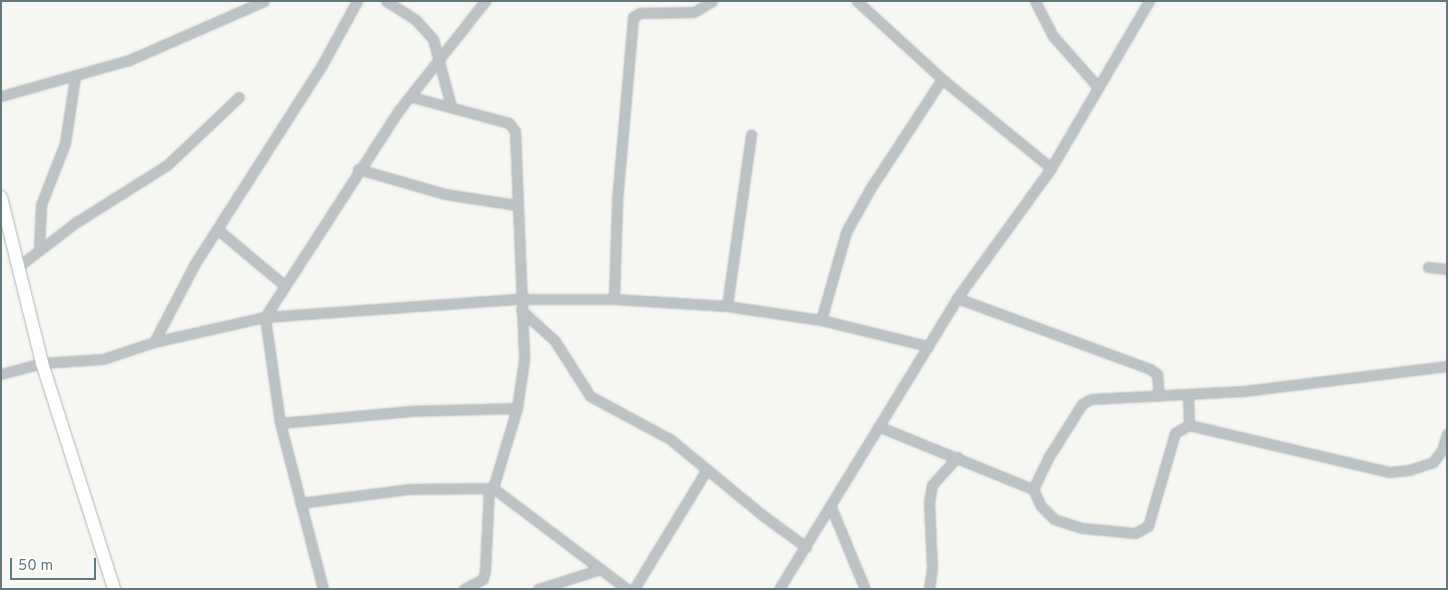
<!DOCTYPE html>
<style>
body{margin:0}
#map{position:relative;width:1448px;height:590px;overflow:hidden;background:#f6f6f3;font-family:Overpass,sans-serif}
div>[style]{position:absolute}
.roads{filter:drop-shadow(0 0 1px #aeb6b8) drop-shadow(0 0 1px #aeb6b8)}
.street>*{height:9px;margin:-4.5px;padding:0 4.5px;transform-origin:4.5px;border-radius:4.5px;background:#bdc3c5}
.secondary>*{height:12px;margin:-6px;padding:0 6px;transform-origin:6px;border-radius:6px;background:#fff}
span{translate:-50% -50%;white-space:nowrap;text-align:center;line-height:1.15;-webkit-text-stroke:5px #fff;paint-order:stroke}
.frame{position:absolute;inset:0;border:2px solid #63777d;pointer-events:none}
.scale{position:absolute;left:10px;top:558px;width:86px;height:22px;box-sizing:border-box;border:2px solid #63777d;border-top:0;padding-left:6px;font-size:15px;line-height:18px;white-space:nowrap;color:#63777d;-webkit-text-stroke:4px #fff;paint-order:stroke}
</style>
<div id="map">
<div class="roads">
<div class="street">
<div style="left:386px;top:1px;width:34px;rotate:32deg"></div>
<div style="left:415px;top:19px;width:27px;rotate:48deg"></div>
<div style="left:433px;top:39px;width:69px;rotate:75deg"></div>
<div style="left:857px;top:1px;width:115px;rotate:42.5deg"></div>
<div style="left:942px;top:79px;width:141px;rotate:39.2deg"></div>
<div style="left:1035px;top:1px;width:39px;rotate:63deg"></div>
<div style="left:1053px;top:36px;width:67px;rotate:48.7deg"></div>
<div style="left:1px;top:96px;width:133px;rotate:-15.7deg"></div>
<div style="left:129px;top:60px;width:147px;rotate:-23.6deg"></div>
<div style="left:412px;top:97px;width:100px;rotate:15deg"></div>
<div style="left:509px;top:123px;width:10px;rotate:53deg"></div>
<div style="left:515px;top:131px;width:229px;rotate:87.7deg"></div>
<div style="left:524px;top:360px;width:49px;rotate:98.3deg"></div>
<div style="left:517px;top:408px;width:84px;rotate:106.7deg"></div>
<div style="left:493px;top:488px;width:168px;rotate:37deg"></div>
<div style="left:358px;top:169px;width:91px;rotate:16deg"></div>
<div style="left:445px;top:194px;width:72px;rotate:8.8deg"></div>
<div style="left:217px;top:229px;width:87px;rotate:39.9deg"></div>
<div style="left:39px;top:249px;width:44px;rotate:-87.4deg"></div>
<div style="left:41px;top:205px;width:66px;rotate:-68.8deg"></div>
<div style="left:65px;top:143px;width:67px;rotate:-81.4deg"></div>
<div style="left:19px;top:266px;width:71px;rotate:-37.5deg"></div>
<div style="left:75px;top:223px;width:109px;rotate:-32.2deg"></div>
<div style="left:167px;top:165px;width:99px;rotate:-43.4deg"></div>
<div style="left:1428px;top:267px;width:19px;rotate:6deg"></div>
<div style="left:957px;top:298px;width:206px;rotate:20.2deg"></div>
<div style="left:1150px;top:369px;width:9px;rotate:36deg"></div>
<div style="left:1157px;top:374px;width:22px;rotate:85deg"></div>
<div style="left:614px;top:299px;width:98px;rotate:-88.2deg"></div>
<div style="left:617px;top:201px;width:185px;rotate:-85deg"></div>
<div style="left:633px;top:17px;width:8px;rotate:-30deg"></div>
<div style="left:640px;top:13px;width:54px;rotate:-1.1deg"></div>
<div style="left:694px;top:12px;width:21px;rotate:-31deg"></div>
<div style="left:727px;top:306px;width:173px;rotate:-82deg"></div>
<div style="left:521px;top:310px;width:46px;rotate:42.4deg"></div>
<div style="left:555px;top:341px;width:65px;rotate:57.5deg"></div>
<div style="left:590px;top:396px;width:91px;rotate:28.3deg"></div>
<div style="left:670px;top:439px;width:118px;rotate:39.5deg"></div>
<div style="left:761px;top:514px;width:56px;rotate:36.3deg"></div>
<div style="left:821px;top:320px;width:91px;rotate:-74.1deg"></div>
<div style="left:846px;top:232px;width:49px;rotate:-60.8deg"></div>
<div style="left:870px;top:189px;width:131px;rotate:-56.8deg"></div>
<div style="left:154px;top:342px;width:87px;rotate:-62.5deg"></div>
<div style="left:194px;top:265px;width:237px;rotate:-57.4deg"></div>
<div style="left:322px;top:65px;width:73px;rotate:-61.3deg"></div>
<div style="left:1px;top:374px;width:42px;rotate:-15deg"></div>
<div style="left:42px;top:363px;width:61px;rotate:-3.8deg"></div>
<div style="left:103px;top:359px;width:54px;rotate:-18.4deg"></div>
<div style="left:154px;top:342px;width:114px;rotate:-12.7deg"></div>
<div style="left:265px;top:317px;width:255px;rotate:-4.1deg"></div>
<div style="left:519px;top:299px;width:95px"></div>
<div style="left:614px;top:299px;width:113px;rotate:3.5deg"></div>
<div style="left:727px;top:306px;width:95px;rotate:8.5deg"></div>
<div style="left:821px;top:320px;width:110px;rotate:13.7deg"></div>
<div style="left:1188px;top:396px;width:29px;rotate:88deg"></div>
<div style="left:280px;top:423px;width:131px;rotate:-5.3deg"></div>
<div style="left:410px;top:411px;width:107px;rotate:-1.6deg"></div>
<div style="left:880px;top:427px;width:165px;rotate:22.1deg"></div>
<div style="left:1033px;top:489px;width:34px;rotate:-64deg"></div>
<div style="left:1048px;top:458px;width:64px;rotate:-57.8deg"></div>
<div style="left:1082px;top:404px;width:10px;rotate:-29deg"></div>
<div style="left:1091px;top:399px;width:153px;rotate:-3deg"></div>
<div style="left:1244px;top:391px;width:205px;rotate:-7deg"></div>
<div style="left:1033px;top:489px;width:19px;rotate:65deg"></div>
<div style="left:1041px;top:506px;width:18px;rotate:45deg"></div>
<div style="left:1054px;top:519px;width:29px;rotate:18deg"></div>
<div style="left:1082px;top:528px;width:53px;rotate:5.4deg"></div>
<div style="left:1135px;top:533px;width:15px;rotate:-28deg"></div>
<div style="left:1148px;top:526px;width:97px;rotate:-73.8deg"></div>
<div style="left:1175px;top:433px;width:16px;rotate:-30deg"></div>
<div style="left:1189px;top:425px;width:206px;rotate:13.2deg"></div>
<div style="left:1390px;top:472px;width:19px;rotate:-6deg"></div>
<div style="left:1409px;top:470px;width:25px;rotate:-18deg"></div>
<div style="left:1433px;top:462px;width:15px;rotate:-53deg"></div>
<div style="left:1442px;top:450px;width:17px;rotate:-73deg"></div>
<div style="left:300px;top:503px;width:111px;rotate:-7.3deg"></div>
<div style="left:410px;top:489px;width:83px;rotate:-0.7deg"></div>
<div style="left:831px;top:507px;width:89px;rotate:67.5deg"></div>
<div style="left:323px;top:589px;width:171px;rotate:-104.5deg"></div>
<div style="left:280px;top:423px;width:107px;rotate:-98.1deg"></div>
<div style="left:265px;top:317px;width:247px;rotate:-57.1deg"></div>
<div style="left:399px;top:110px;width:139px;rotate:-51.7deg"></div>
<div style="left:464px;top:589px;width:21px;rotate:-28deg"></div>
<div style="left:483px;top:579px;width:9px;rotate:-77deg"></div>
<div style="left:485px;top:570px;width:82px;rotate:-87.2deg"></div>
<div style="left:538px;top:589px;width:66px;rotate:-17.6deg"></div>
<div style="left:634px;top:589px;width:140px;rotate:-58.7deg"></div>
<div style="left:779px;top:589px;width:341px;rotate:-58.5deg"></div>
<div style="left:957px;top:298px;width:160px;rotate:-54.1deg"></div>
<div style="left:1051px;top:168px;width:194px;rotate:-59.6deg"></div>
<div style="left:929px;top:589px;width:21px;rotate:-82deg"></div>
<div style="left:932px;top:568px;width:65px;rotate:-92.6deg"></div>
<div style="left:929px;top:503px;width:18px;rotate:-81deg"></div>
<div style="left:932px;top:485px;width:38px;rotate:-48deg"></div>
</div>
<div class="secondary">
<div style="left:1px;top:197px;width:171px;rotate:76.1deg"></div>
<div style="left:42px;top:363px;width:237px;rotate:72.3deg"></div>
</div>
</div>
<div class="frame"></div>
<div class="scale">50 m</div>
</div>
